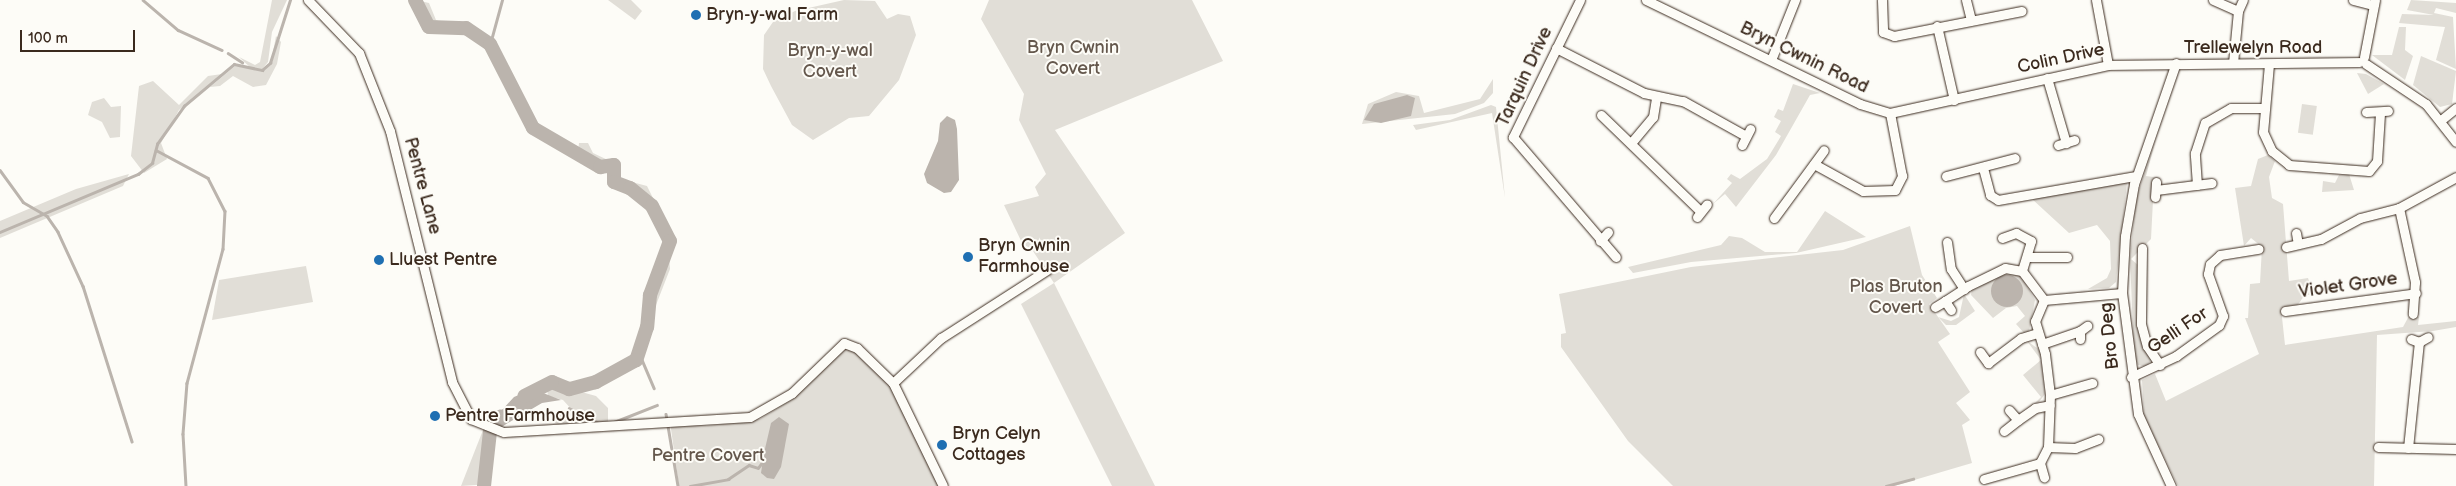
<!DOCTYPE html>
<style>
body{margin:0}
#map{position:relative;width:2456px;height:486px;overflow:hidden;background:#fdfcf7;font-family:"Balsamiq Sans",sans-serif}
div>[style]{position:absolute}
.green>*{inset:0;background:#e1ded7;transform-origin:0 0}
.water>*{inset:0;background:#bbb4ad}
.round{border-radius:50%}
.stream>*{height:2.5px;margin:-1.25px;padding:0 1.25px;transform-origin:1.25px;border-radius:1.25px;background:#bbb4ad}
.river>*{height:14px;margin:-7px;padding:0 7px;transform-origin:7px;border-radius:7px;background:#bbb4ad}
.roads{filter:drop-shadow(0 0 1px #3b2a1e) drop-shadow(0 0 1px #3b2a1e)}
.minor>*{height:9px;margin:-4.5px;padding:0 4.5px;transform-origin:4.5px;border-radius:4.5px;background:#fdfcf7}
.dots>*{width:14px;height:14px;translate:-50% -50%;box-sizing:border-box;border:2px solid #fdfcf7;border-radius:50%}
span{translate:-50% -50%;white-space:nowrap;text-align:center;line-height:1.15;-webkit-text-stroke:4px #fdfcf7;paint-order:stroke}
.poi-label{font-size:18px;color:#3b2a1e}
.left{translate:0 -50%;text-align:left}
.street-label{font-size:18px;color:#3b2a1e}
.park-label{font-size:18px;color:#64574c}
.scale{position:absolute;left:20px;top:30px;width:115px;height:22px;box-sizing:border-box;border:2px solid #3b2a1e;border-top:0;padding-left:6px;font-size:15px;line-height:18px;white-space:nowrap;color:#3b2a1e;-webkit-text-stroke:4px #fdfcf7;paint-order:stroke}
</style>
<div id="map">
<div class="green">
<div style="clip-path:polygon(272px 0,287px 0,272px 32px,268px 62px,262px 69px,252px 69px,239px 57px,255px 65px,260px 62px)"></div>
<div style="clip-path:polygon(416px 0,429px 3px,436px 20px,447px 24px,448px 29px,423px 19px)"></div>
<div style="clip-path:polygon(608px 0,631px 0,642px 11px,635px 20px)"></div>
<div style="clip-path:polygon(844px 0,875px 1px,887px 19px,898px 14px,910px 16px,916px 35px,899px 80px,869px 116px,849px 118px,813px 140px,792px 125px,771px 86px,763px 69px,764px 35px,773px 22px,795px 11px)"></div>
<div style="clip-path:polygon(989px 0,1192px 0,1223px 61px,1055px 130px,1125px 233px,1054px 283px,1155px 486px,1112px 486px,1021px 304px,1054px 283px,1031px 248px,1023px 245px,1004px 205px,1039px 196px,1035px 187px,1046px 174px,1019px 120px,1024px 94px,981px 19px)"></div>
<div style="clip-path:polygon(2411px 0,2456px 3px,2456px 13px,2436px 8px,2434px 13px,2453px 17px,2456px 69px,2436px 60px,2445px 27px,2399px 23px,2402px 14px,2434px 15px,2407px 10px)"></div>
<div style="clip-path:polygon(2399px 27px,2406px 27px,2405px 50px,2413px 56px,2405px 80px,2372px 55px,2392px 55px)"></div>
<div style="clip-path:polygon(276px 36px,281px 42px,277px 64px,266px 85px,253px 87px,233px 76px,220px 86px,210px 87px,235px 66px,263px 71px,271px 63px)"></div>
<div style="clip-path:polygon(2421px 56px,2456px 71px,2452px 104px,2440px 107px,2413px 85px)"></div>
<div style="clip-path:polygon(2357px 73px,2366px 74px,2384px 84px,2368px 94px)"></div>
<div style="clip-path:polygon(222px 74px,179px 110px,161px 143px,167px 159px,144px 173px,131px 156px,139px 86px,153px 81px,179px 105px,208px 76px)"></div>
<div style="clip-path:polygon(1493px 79px,1493px 93px,1484px 103px,1455px 114px,1362px 124px,1368px 104px,1396px 92px,1419px 96px,1424px 113px,1480px 99px)"></div>
<div style="clip-path:polygon(1793px 84px,1820px 93px,1810px 95px,1776px 155px,1736px 207px,1725px 194px,1713px 204px,1732px 183px,1727px 179px,1731px 174px,1740px 179px,1767px 159px,1781px 136px,1775px 132px,1781px 121px,1774px 117px,1778px 109px,1783px 111px)"></div>
<div style="clip-path:polygon(104px 98px,111px 107px,121px 106px,120px 137px,110px 138px,102px 122px,88px 115px,92px 102px)"></div>
<div style="left:2302px;top:104px;width:15px;height:29px;rotate:8deg"></div>
<div style="clip-path:polygon(1491px 105px,1496px 107px,1505px 198px,1492px 113px,1416px 130px,1413px 125px,1450px 120px)"></div>
<div style="clip-path:polygon(2156px 139px,2146px 176px,2161px 178px,2154px 181px,2151px 239px,2131px 259px,2138px 265px,2138px 320px,2152px 358px,2147px 367px,2138px 365px,2134px 357px,2130px 257px,2136px 198px)"></div>
<div style="clip-path:polygon(579px 143px,588px 143px,593px 153px,610px 161px,599px 164px,578px 151px)"></div>
<div style="clip-path:polygon(2268px 155px,2275px 161px,2269px 177px,2272px 198px,2283px 204px,2289px 281px,2308px 278px,2313px 294px,2304px 296px,2297px 306px,2281px 308px,2285px 345px,2403px 327px,2410px 314px,2419px 317px,2418px 325px,2456px 321px,2456px 327px,2433px 331px,2377px 335px,2374px 486px,2178px 486px,2144px 416px,2142px 380px,2155px 374px,2166px 401px,2259px 354px,2245px 318px,2248px 318px,2250px 284px,2260px 283px,2262px 247px,2251px 238px,2244px 246px,2235px 188px,2251px 186px,2258px 159px)"></div>
<div style="clip-path:polygon(129px 174px,123px 186px,0 238px,0 221px,76px 189px)"></div>
<div style="clip-path:polygon(2349px 174px,2354px 190px,2322px 192px,2323px 181px,2335px 183px,2339px 175px)"></div>
<div style="clip-path:polygon(2122px 181px,2127px 183px,2116px 282px,2109px 288px,2088px 289px,2107px 278px,2111px 269px,2110px 241px,2097px 225px,2069px 233px,2031px 198px)"></div>
<div style="clip-path:polygon(632px 182px,647px 186px,660px 212px,628px 183px)"></div>
<div style="clip-path:polygon(1825px 211px,1866px 237px,1796px 253px,1691px 262px,1633px 273px,1628px 267px,1721px 245px,1729px 236px,1742px 238px,1765px 252px,1797px 252px)"></div>
<div style="clip-path:polygon(1910px 226px,1922px 275px,1937px 298px,1929px 304px,1950px 334px,1938px 342px,1970px 392px,1956px 403px,1970px 420px,1962px 425px,1972px 463px,1894px 486px,1673px 486px,1628px 441px,1561px 347px,1561px 334px,1566px 333px,1559px 294px,1691px 267px,1843px 250px)"></div>
<div style="clip-path:polygon(669px 256px,670px 269px,649px 323px,652px 295px)"></div>
<div style="clip-path:polygon(306px 266px,313px 302px,212px 320px,219px 280px)"></div>
<div style="clip-path:polygon(2010px 271px,2021px 276px,2035px 300px,2029px 332px,2024px 333px,2016px 324px,2025px 316px,2017px 306px,2006px 308px,1993px 318px,1971px 295px,1972px 288px)"></div>
<div style="clip-path:polygon(1964px 294px,1975px 311px,1956px 325px,1946px 325px,1938px 317px,1951px 321px,1959px 317px)"></div>
<div style="clip-path:polygon(2027px 341px,2040px 350px,2045px 394px,2039px 402px,2035px 403px,2041px 397px,2023px 375px,2041px 360px)"></div>
<div style="clip-path:polygon(849px 347px,857px 349px,889px 380px,938px 486px,679px 486px,670px 422px,707px 426px,760px 419px,793px 399px,840px 349px)"></div>
<div style="clip-path:polygon(556px 385px,596px 396px,608px 408px,608px 422px,594px 422px,582px 430px,553px 423px,551px 412px,573px 411px,563px 400px,548px 396px,547px 389px)"></div>
<div style="clip-path:polygon(483px 430px,491px 434px,491px 484px,461px 486px)"></div>
</div>
<div class="water">
<div style="clip-path:polygon(1407px 95px,1415px 98px,1411px 116px,1381px 123px,1364px 120px,1374px 104px)"></div>
<div style="clip-path:polygon(947px 116px,955px 120px,957px 129px,959px 180px,951px 192px,944px 193px,927px 183px,924px 174px,938px 141px,940px 123px)"></div>
<div class="round" style="left:1991px;top:275px;width:32px;height:32px"></div>
<div style="clip-path:polygon(533px 389px,561px 400px,542px 403px,503px 426px,490px 423px,514px 397px)"></div>
<div style="clip-path:polygon(779px 417px,789px 424px,781px 467px,774px 479px,767px 478px,761px 473px,764px 453px,771px 423px)"></div>
</div>
<div class="stream">
<div style="left:143px;top:0;width:46px;rotate:40.6deg"></div>
<div style="left:178px;top:30px;width:48px;rotate:24.4deg"></div>
<div style="left:490px;top:44px;width:46px;rotate:-74.7deg"></div>
<div style="left:228px;top:53px;width:17px;rotate:33deg"></div>
<div style="left:156px;top:150px;width:59px;rotate:28.3deg"></div>
<div style="left:208px;top:178px;width:37px;rotate:63deg"></div>
<div style="left:225px;top:211px;width:38px;rotate:93deg"></div>
<div style="left:223px;top:249px;width:139px;rotate:105deg"></div>
<div style="left:187px;top:383px;width:51px;rotate:94.5deg"></div>
<div style="left:183px;top:434px;width:52px;rotate:86.7deg"></div>
<div style="left:0;top:170px;width:39px;rotate:54deg"></div>
<div style="left:23px;top:202px;width:28px;rotate:30deg"></div>
<div style="left:47px;top:216px;width:19px;rotate:55deg"></div>
<div style="left:58px;top:232px;width:60px;rotate:65.2deg"></div>
<div style="left:83px;top:286px;width:163px;rotate:72.5deg"></div>
<div style="left:0;top:232px;width:150px;rotate:-22.8deg"></div>
<div style="left:138px;top:174px;width:18px;rotate:-38deg"></div>
<div style="left:152px;top:163px;width:20px;rotate:-75deg"></div>
<div style="left:157px;top:144px;width:47px;rotate:-54.6deg"></div>
<div style="left:184px;top:106px;width:65px;rotate:-40deg"></div>
<div style="left:234px;top:64px;width:29px;rotate:12deg"></div>
<div style="left:262px;top:70px;width:11px;rotate:-41deg"></div>
<div style="left:270px;top:63px;width:66px;rotate:-72.4deg"></div>
<div style="left:640px;top:355px;width:36px;rotate:67deg"></div>
<div style="left:569px;top:408px;width:34px;rotate:27deg"></div>
<div style="left:666px;top:414px;width:73px;rotate:80.5deg"></div>
<div style="left:614px;top:422px;width:46px;rotate:-21.6deg"></div>
<div style="left:690px;top:486px;width:39px;rotate:-10deg"></div>
<div style="left:728px;top:479px;width:25px;rotate:-34deg"></div>
<div style="left:749px;top:465px;width:9px;rotate:18deg"></div>
<div style="left:758px;top:468px;width:9px;rotate:-54deg"></div>
<div style="left:1886px;top:486px;width:28px;rotate:-15deg"></div>
</div>
<div class="river">
<div style="left:415px;top:0;width:30px;rotate:63deg"></div>
<div style="left:429px;top:27px;width:37px;rotate:2deg"></div>
<div style="left:466px;top:28px;width:29px;rotate:34deg"></div>
<div style="left:490px;top:44px;width:94px;rotate:62.9deg"></div>
<div style="left:533px;top:128px;width:78px;rotate:30.2deg"></div>
<div style="left:600px;top:167px;width:14px;rotate:-8deg"></div>
<div style="left:614px;top:165px;width:17px;rotate:90deg"></div>
<div style="left:614px;top:182px;width:17px;rotate:21deg"></div>
<div style="left:630px;top:188px;width:28px;rotate:39deg"></div>
<div style="left:652px;top:206px;width:39px;rotate:63deg"></div>
<div style="left:670px;top:241px;width:58px;rotate:110.3deg"></div>
<div style="left:650px;top:295px;width:32px;rotate:95deg"></div>
<div style="left:647px;top:327px;width:35px;rotate:108deg"></div>
<div style="left:636px;top:360px;width:46px;rotate:151.2deg"></div>
<div style="left:596px;top:382px;width:28px;rotate:165deg"></div>
<div style="left:569px;top:389px;width:18px;rotate:-158deg"></div>
<div style="left:552px;top:382px;width:31px;rotate:153deg"></div>
<div style="left:484px;top:486px;width:54px;rotate:-83.7deg"></div>
<div style="left:490px;top:432px;width:19px;rotate:-55deg"></div>
</div>
<div class="roads">
<div class="minor">
<div style="left:308px;top:0;width:74px;rotate:46.1deg"></div>
<div style="left:359px;top:53px;width:84px;rotate:68.3deg"></div>
<div style="left:390px;top:131px;width:259px;rotate:76.1deg"></div>
<div style="left:452px;top:382px;width:42px;rotate:62.8deg"></div>
<div style="left:471px;top:419px;width:35px;rotate:22deg"></div>
<div style="left:504px;top:432px;width:246px;rotate:-3.5deg"></div>
<div style="left:750px;top:417px;width:48px;rotate:-29.7deg"></div>
<div style="left:792px;top:393px;width:72px;rotate:-43.9deg"></div>
<div style="left:844px;top:343px;width:14px;rotate:21deg"></div>
<div style="left:857px;top:348px;width:50px;rotate:44.2deg"></div>
<div style="left:893px;top:383px;width:114px;rotate:64.1deg"></div>
<div style="left:1580px;top:0;width:153px;rotate:116.1deg"></div>
<div style="left:1513px;top:137px;width:158px;rotate:49.4deg"></div>
<div style="left:1646px;top:0;width:238px;rotate:25.9deg"></div>
<div style="left:1860px;top:104px;width:31px;rotate:17deg"></div>
<div style="left:1890px;top:113px;width:223px;rotate:-12.4deg"></div>
<div style="left:2108px;top:65px;width:251px;rotate:-0.7deg"></div>
<div style="left:1882px;top:0;width:32px;rotate:88deg"></div>
<div style="left:1883px;top:32px;width:12px;rotate:20deg"></div>
<div style="left:1894px;top:36px;width:130px;rotate:-11.1deg"></div>
<div style="left:1966px;top:0;width:21px;rotate:76deg"></div>
<div style="left:2096px;top:0;width:66px;rotate:79.5deg"></div>
<div style="left:2213px;top:0;width:27px;rotate:24deg"></div>
<div style="left:2353px;top:0;width:21px;rotate:14deg"></div>
<div style="left:1937px;top:26px;width:76px;rotate:77.1deg"></div>
<div style="left:1556px;top:48px;width:99px;rotate:27.1deg"></div>
<div style="left:1644px;top:93px;width:40px;rotate:12deg"></div>
<div style="left:1683px;top:101px;width:72px;rotate:29.1deg"></div>
<div style="left:2364px;top:57px;width:58px;rotate:-79.1deg"></div>
<div style="left:1771px;top:60px;width:65px;rotate:-68.2deg"></div>
<div style="left:2233px;top:63px;width:52px;rotate:-84.5deg"></div>
<div style="left:2238px;top:11px;width:12px;rotate:-66deg"></div>
<div style="left:2269px;top:64px;width:68px;rotate:95deg"></div>
<div style="left:2263px;top:132px;width:21px;rotate:65deg"></div>
<div style="left:2272px;top:151px;width:22px;rotate:39deg"></div>
<div style="left:2289px;top:165px;width:80px;rotate:4.3deg"></div>
<div style="left:2369px;top:171px;width:13px;rotate:-51deg"></div>
<div style="left:2377px;top:161px;width:48px;rotate:-86.4deg"></div>
<div style="left:2366px;top:64px;width:72px;rotate:33.7deg"></div>
<div style="left:2426px;top:104px;width:48px;rotate:51.7deg"></div>
<div style="left:2047px;top:78px;width:68px;rotate:73.7deg"></div>
<div style="left:2366px;top:112px;width:22px;rotate:-3deg"></div>
<div style="left:1601px;top:115px;width:138px;rotate:44.1deg"></div>
<div style="left:2441px;top:120px;width:19px;rotate:-39deg"></div>
<div style="left:1631px;top:143px;width:34px;rotate:-50deg"></div>
<div style="left:1653px;top:117px;width:20px;rotate:-81deg"></div>
<div style="left:1742px;top:145px;width:18px;rotate:-63deg"></div>
<div style="left:2058px;top:145px;width:17px;rotate:-17deg"></div>
<div style="left:1814px;top:164px;width:56px;rotate:28.9deg"></div>
<div style="left:1863px;top:191px;width:32px;rotate:-2deg"></div>
<div style="left:1895px;top:190px;width:16px;rotate:-63deg"></div>
<div style="left:1902px;top:176px;width:64px;rotate:-100.8deg"></div>
<div style="left:1983px;top:168px;width:28px;rotate:75deg"></div>
<div style="left:1990px;top:195px;width:9px;rotate:32deg"></div>
<div style="left:1998px;top:200px;width:140px;rotate:-9.9deg"></div>
<div style="left:1946px;top:176px;width:71px;rotate:-14.6deg"></div>
<div style="left:2197px;top:185px;width:32px;rotate:-94deg"></div>
<div style="left:2195px;top:153px;width:32px;rotate:-72deg"></div>
<div style="left:2205px;top:123px;width:30px;rotate:-30deg"></div>
<div style="left:2231px;top:108px;width:32px"></div>
<div style="left:2156px;top:190px;width:56px;rotate:-7.1deg"></div>
<div style="left:2155px;top:197px;width:15px;rotate:-86deg"></div>
<div style="left:2399px;top:208px;width:76px;rotate:77.8deg"></div>
<div style="left:2415px;top:282px;width:32px;rotate:94deg"></div>
<div style="left:1697px;top:217px;width:16px;rotate:-52deg"></div>
<div style="left:1774px;top:218px;width:84px;rotate:-53.7deg"></div>
<div style="left:2296px;top:233px;width:11px;rotate:80deg"></div>
<div style="left:2002px;top:238px;width:15px;rotate:-20deg"></div>
<div style="left:2016px;top:233px;width:17px;rotate:28deg"></div>
<div style="left:2031px;top:241px;width:31px;rotate:107deg"></div>
<div style="left:1600px;top:241px;width:12px;rotate:-48deg"></div>
<div style="left:1947px;top:242px;width:27px;rotate:82deg"></div>
<div style="left:1951px;top:269px;width:24px;rotate:57deg"></div>
<div style="left:2286px;top:247px;width:36px;rotate:-13deg"></div>
<div style="left:2321px;top:239px;width:44px;rotate:-28.3deg"></div>
<div style="left:2360px;top:218px;width:40px;rotate:-14.4deg"></div>
<div style="left:2399px;top:208px;width:65px;rotate:-28.5deg"></div>
<div style="left:2142px;top:248px;width:76px;rotate:90.8deg"></div>
<div style="left:2141px;top:324px;width:23px;rotate:75deg"></div>
<div style="left:2147px;top:346px;width:23px;rotate:56deg"></div>
<div style="left:2030px;top:257px;width:37px"></div>
<div style="left:2022px;top:271px;width:36px;rotate:53deg"></div>
<div style="left:2044px;top:300px;width:23px;rotate:113deg"></div>
<div style="left:2035px;top:321px;width:34px;rotate:73deg"></div>
<div style="left:2045px;top:354px;width:41px;rotate:83deg"></div>
<div style="left:2050px;top:395px;width:52px;rotate:92.2deg"></div>
<div style="left:2048px;top:447px;width:18px;rotate:117deg"></div>
<div style="left:2040px;top:463px;width:15px;rotate:74deg"></div>
<div style="left:2044px;top:300px;width:78px;rotate:-5.1deg"></div>
<div style="left:1935px;top:307px;width:12px;rotate:-31deg"></div>
<div style="left:1951px;top:310px;width:11px;rotate:-124deg"></div>
<div style="left:1945px;top:301px;width:27px;rotate:-33deg"></div>
<div style="left:1968px;top:286px;width:41px;rotate:-25.9deg"></div>
<div style="left:2005px;top:268px;width:17px;rotate:10deg"></div>
<div style="left:2285px;top:311px;width:132px;rotate:-7.8deg"></div>
<div style="left:2080px;top:339px;width:8px;rotate:-90deg"></div>
<div style="left:2080px;top:331px;width:9px;rotate:-36deg"></div>
<div style="left:2411px;top:339px;width:9px;rotate:21deg"></div>
<div style="left:2419px;top:342px;width:10px;rotate:-29deg"></div>
<div style="left:2042px;top:344px;width:40px;rotate:-18.9deg"></div>
<div style="left:1980px;top:352px;width:14px;rotate:54deg"></div>
<div style="left:1988px;top:363px;width:41px;rotate:-37.1deg"></div>
<div style="left:2021px;top:338px;width:17px;rotate:-17deg"></div>
<div style="left:2131px;top:377px;width:50px;rotate:-25deg"></div>
<div style="left:2176px;top:356px;width:53px;rotate:-35.8deg"></div>
<div style="left:2219px;top:325px;width:10px;rotate:-66deg"></div>
<div style="left:2223px;top:316px;width:45px;rotate:-109.7deg"></div>
<div style="left:2208px;top:274px;width:10px;rotate:-79deg"></div>
<div style="left:2210px;top:264px;width:13px;rotate:-42deg"></div>
<div style="left:2220px;top:255px;width:39px;rotate:-9deg"></div>
<div style="left:893px;top:383px;width:66px;rotate:-43.2deg"></div>
<div style="left:941px;top:338px;width:126px;rotate:-32.7deg"></div>
<div style="left:2050px;top:395px;width:44px;rotate:-15.9deg"></div>
<div style="left:2009px;top:410px;width:13px;rotate:48deg"></div>
<div style="left:2018px;top:420px;width:21px;rotate:-35deg"></div>
<div style="left:2035px;top:408px;width:15px;rotate:-11deg"></div>
<div style="left:2004px;top:431px;width:18px;rotate:-38deg"></div>
<div style="left:2048px;top:447px;width:27px;rotate:2deg"></div>
<div style="left:2075px;top:448px;width:25px;rotate:-21deg"></div>
<div style="left:2378px;top:447px;width:78px;rotate:1.5deg"></div>
<div style="left:2408px;top:448px;width:107px;rotate:-84.1deg"></div>
<div style="left:1984px;top:479px;width:58px;rotate:-15.9deg"></div>
<div style="left:2171px;top:486px;width:79px;rotate:-114.6deg"></div>
<div style="left:2138px;top:414px;width:122px;rotate:-97.5deg"></div>
<div style="left:2122px;top:293px;width:57px;rotate:-87deg"></div>
<div style="left:2125px;top:236px;width:53px;rotate:-80.2deg"></div>
<div style="left:2134px;top:184px;width:128px;rotate:-70.9deg"></div>
</div>
</div>
<div class="dots">
<div style="left:696px;top:15px;background:#1f6fb2"></div>
<div style="left:968px;top:257px;background:#1f6fb2"></div>
<div style="left:379px;top:260px;background:#1f6fb2"></div>
<div style="left:435px;top:416px;background:#1f6fb2"></div>
<div style="left:942px;top:445px;background:#1f6fb2"></div>
</div>
<div class="poi-label">
<span class="left" style="left:706px;top:15px">Bryn-y-wal Farm</span>
<span class="left" style="left:978px;top:257px">Bryn Cwnin<br>Farmhouse</span>
<span class="left" style="left:389px;top:260px">Lluest Pentre</span>
<span class="left" style="left:445px;top:416px">Pentre Farmhouse</span>
<span class="left" style="left:952px;top:445px">Bryn Celyn<br>Cottages</span>
</div>
<div class="street-label">
<span style="left:2253px;top:48px">Trellewelyn Road</span>
<span style="left:1804px;top:58px;rotate:26deg">Bryn Cwnin Road</span>
<span style="left:2061px;top:59px;rotate:-12deg">Colin Drive</span>
<span style="left:1525px;top:77px;rotate:-65deg">Tarquin Drive</span>
<span style="left:422px;top:186px;rotate:75deg">Pentre Lane</span>
<span style="left:2348px;top:286px;rotate:-8deg">Violet Grove</span>
<span style="left:2178px;top:331px;rotate:-34deg">Gelli For</span>
<span style="left:2110px;top:336px;rotate:-96deg">Bro Deg</span>
</div>
<div class="park-label">
<span style="left:1073px;top:59px">Bryn Cwnin<br>Covert</span>
<span style="left:830px;top:62px">Bryn-y-wal<br>Covert</span>
<span style="left:1896px;top:298px">Plas Bruton<br>Covert</span>
<span style="left:708px;top:456px">Pentre Covert</span>
</div>
<div class="scale">100 m</div>
</div>
